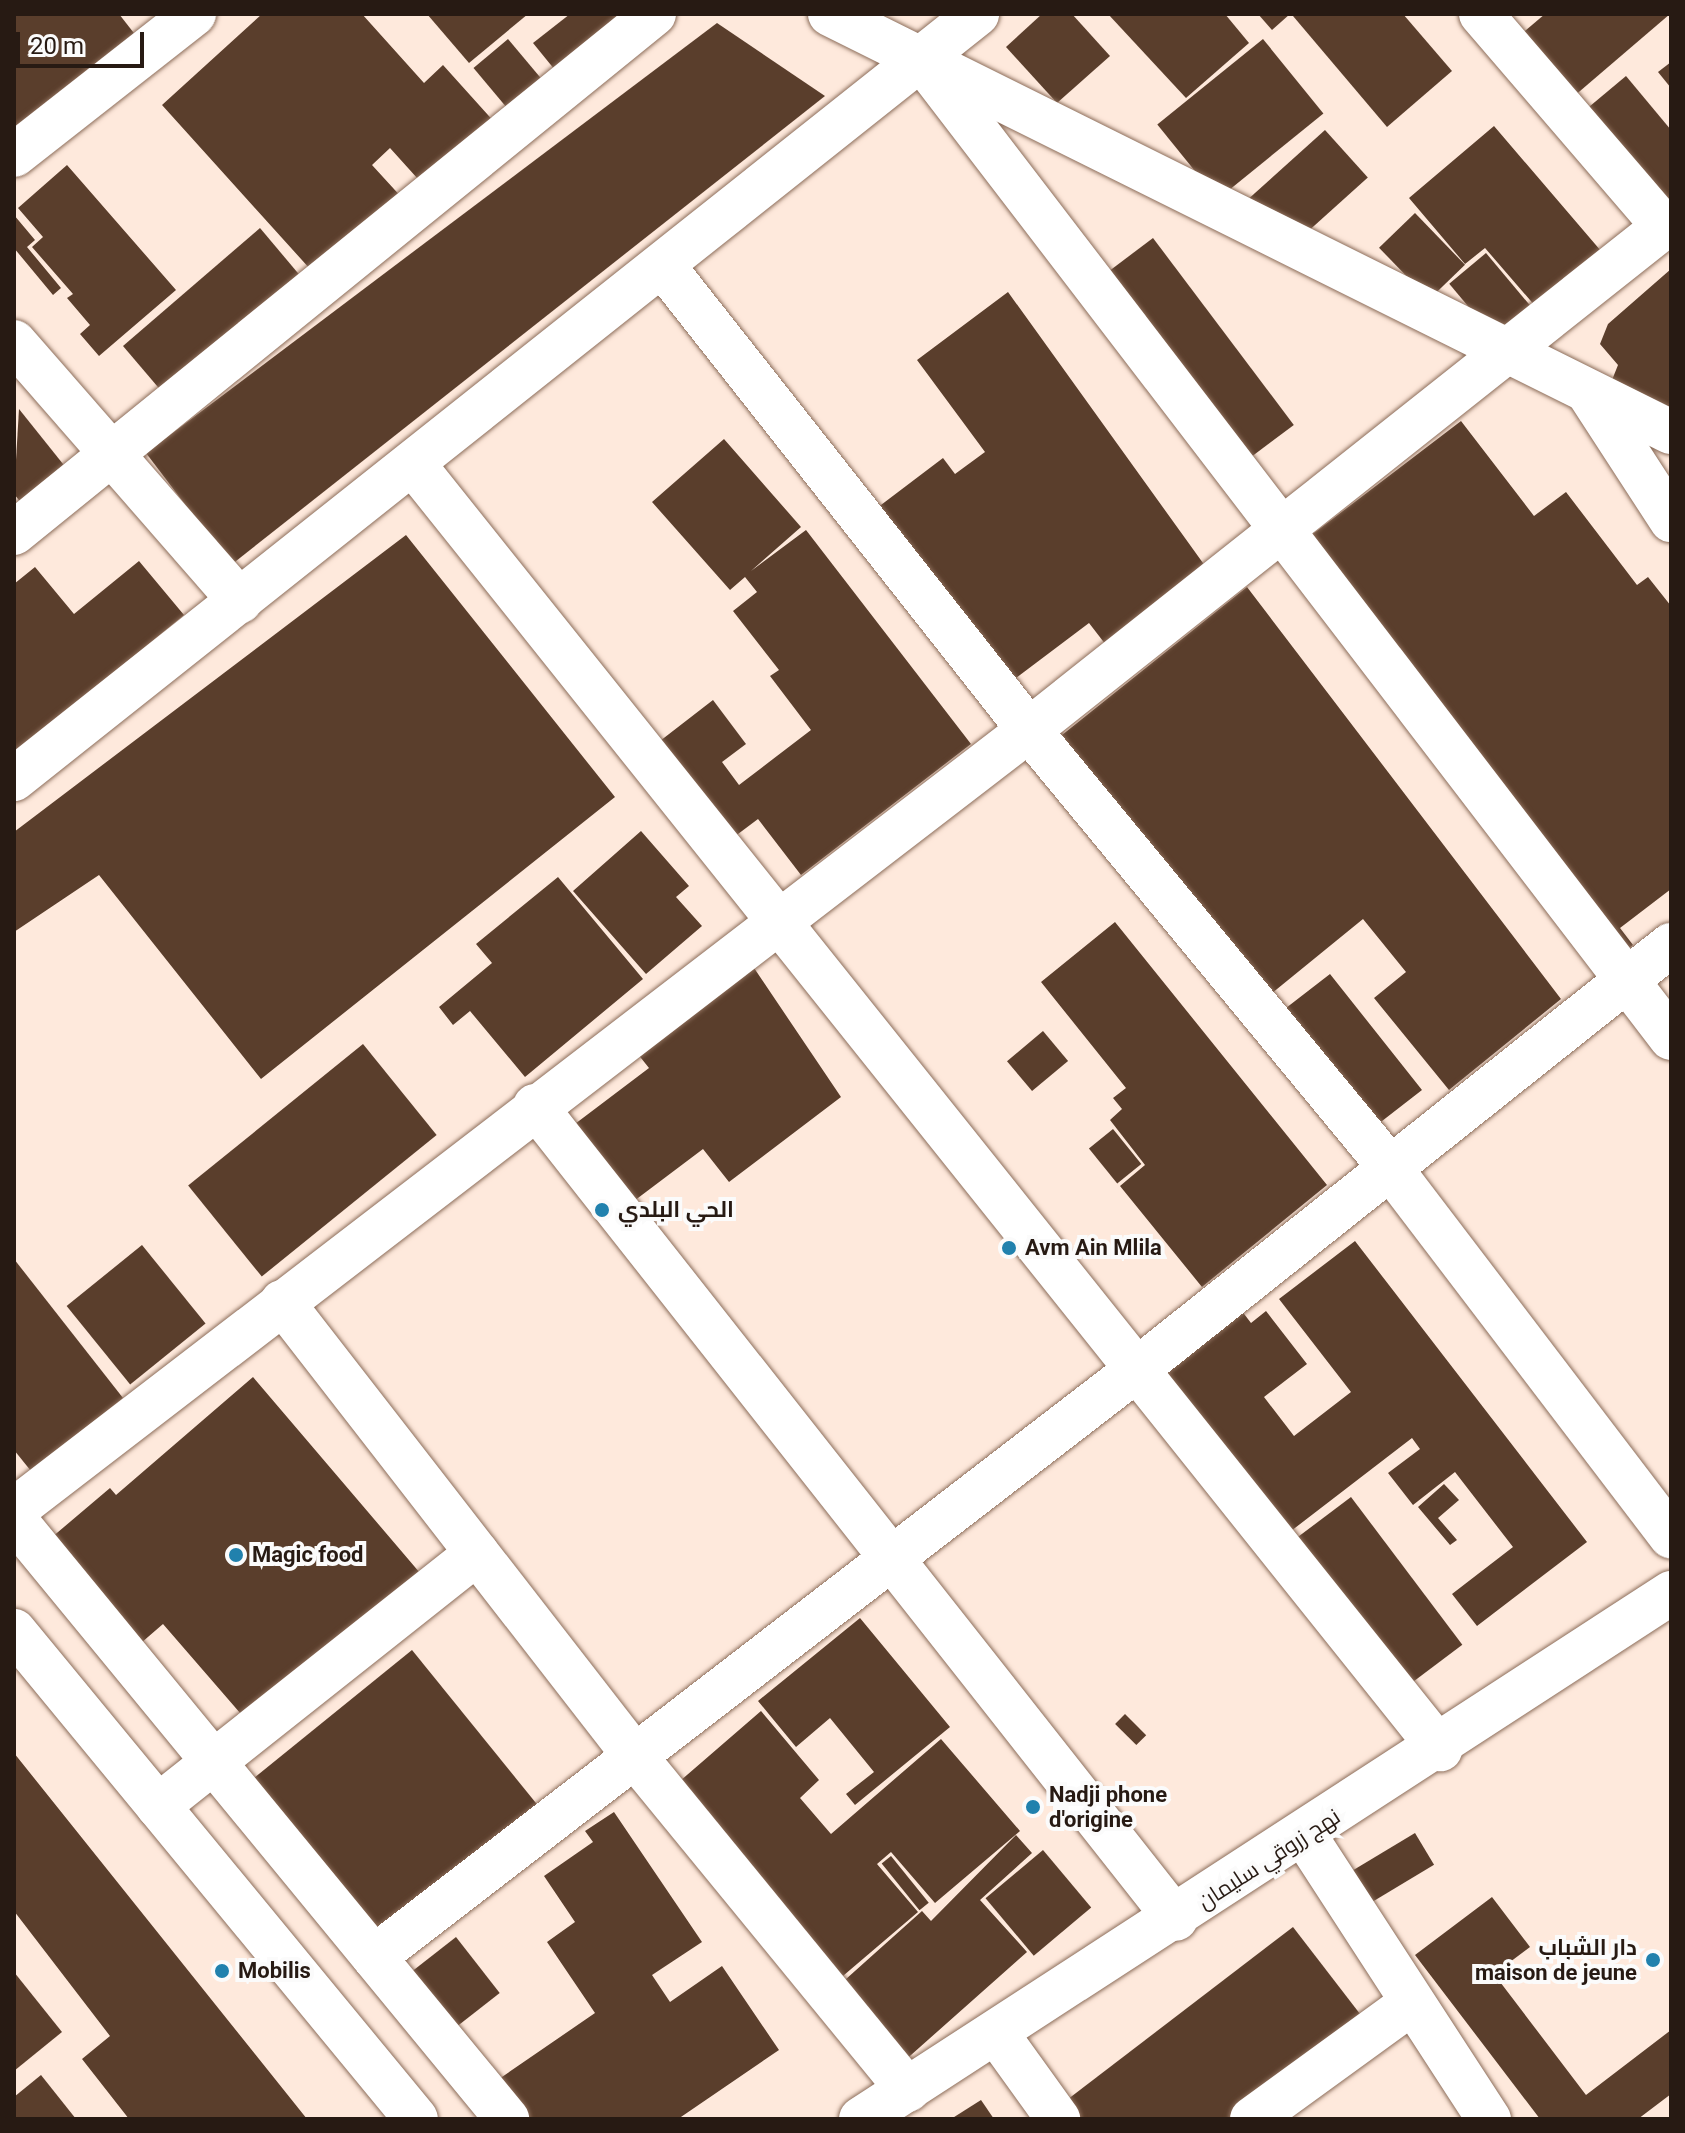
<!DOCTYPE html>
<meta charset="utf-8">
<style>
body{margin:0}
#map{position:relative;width:1685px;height:2133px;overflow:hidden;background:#fee9dc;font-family:Roboto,Cairo,sans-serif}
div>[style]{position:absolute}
.building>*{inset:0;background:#5a3e2c;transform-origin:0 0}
.roads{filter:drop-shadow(0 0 2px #8c6d5a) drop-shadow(0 0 2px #8c6d5a)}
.minor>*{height:44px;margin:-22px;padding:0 22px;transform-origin:22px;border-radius:22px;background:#fff}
.major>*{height:44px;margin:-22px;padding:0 22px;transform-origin:22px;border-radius:22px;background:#fff}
.dots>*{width:22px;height:22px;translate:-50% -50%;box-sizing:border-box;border:4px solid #fbfbfb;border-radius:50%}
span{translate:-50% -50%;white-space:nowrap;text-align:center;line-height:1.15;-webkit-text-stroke:8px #fbfbfb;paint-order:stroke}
.poi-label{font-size:22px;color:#271a13;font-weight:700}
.left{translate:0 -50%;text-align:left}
.right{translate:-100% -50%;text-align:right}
.street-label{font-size:22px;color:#271a13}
.frame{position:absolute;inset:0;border:16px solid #271a13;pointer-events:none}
.scale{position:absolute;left:16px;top:32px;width:128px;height:36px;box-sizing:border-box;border:4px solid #271a13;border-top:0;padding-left:10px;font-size:24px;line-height:28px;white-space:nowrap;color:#271a13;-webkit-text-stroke:6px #fbfbfb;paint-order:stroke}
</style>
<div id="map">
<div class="building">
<div style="clip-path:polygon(14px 14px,119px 14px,144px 46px,14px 150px)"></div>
<div style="clip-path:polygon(262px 14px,362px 14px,424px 83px,443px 65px,497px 125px,427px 189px,390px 148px,372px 165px,415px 212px,329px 290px,162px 105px)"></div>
<div style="clip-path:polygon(427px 14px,528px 14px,469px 63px)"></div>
<div style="clip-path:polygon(570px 14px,633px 14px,568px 86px,533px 43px)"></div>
<div style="clip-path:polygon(1042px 14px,1072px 14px,1110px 56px,1057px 103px,1006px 47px)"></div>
<div style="clip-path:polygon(1108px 14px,1225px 14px,1249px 43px,1186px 98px)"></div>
<div style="clip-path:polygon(1258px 14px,1290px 14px,1272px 30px)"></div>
<div style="clip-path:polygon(1403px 14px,1452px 71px,1387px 127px,1293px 16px)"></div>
<div style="clip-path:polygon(1545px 14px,1670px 14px,1559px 109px,1506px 47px)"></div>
<div style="clip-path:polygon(717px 23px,825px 96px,231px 565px,146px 453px)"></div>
<div style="left:508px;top:39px;width:77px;height:45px;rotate:50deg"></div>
<div style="left:1263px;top:39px;width:96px;height:136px;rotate:51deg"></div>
<div style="clip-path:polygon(1671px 62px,1671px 88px,1658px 72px)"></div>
<div style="clip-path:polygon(1626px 76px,1671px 130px,1671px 201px,1565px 127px)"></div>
<div style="clip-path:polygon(1494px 126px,1601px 251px,1536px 307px,1485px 248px,1465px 264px,1409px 198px)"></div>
<div style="left:1325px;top:130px;width:64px;height:102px;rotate:48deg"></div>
<div style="clip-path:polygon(67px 165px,176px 290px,99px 356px,80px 334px,90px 325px,67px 298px,73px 294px,32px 247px,43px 237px,18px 208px)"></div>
<div style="left:1415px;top:213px;width:72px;height:50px;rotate:46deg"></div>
<div style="clip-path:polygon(14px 215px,35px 240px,27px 247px,61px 288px,53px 295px,14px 248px)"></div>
<div style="clip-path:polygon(260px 228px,313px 291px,163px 393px,123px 346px)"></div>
<div style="left:1153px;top:238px;width:234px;height:71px;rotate:53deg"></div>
<div style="left:1486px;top:253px;width:70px;height:48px;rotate:50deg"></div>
<div style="clip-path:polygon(1671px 269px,1671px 447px,1612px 380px,1618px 365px,1600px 344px,1608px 324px)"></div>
<div style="clip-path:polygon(1008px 292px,1208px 570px,1106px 645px,1089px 623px,1008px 684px,877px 508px,943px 458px,955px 474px,985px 452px,917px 360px)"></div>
<div style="clip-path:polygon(19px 409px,67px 469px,23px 505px,14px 494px)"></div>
<div style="clip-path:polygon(1461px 421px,1534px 516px,1566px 492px,1637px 585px,1648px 577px,1671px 606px,1671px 889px,1620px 928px,1633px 945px,1622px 953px,1301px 543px)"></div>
<div style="clip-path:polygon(724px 439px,801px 527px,751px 571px,806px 530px,971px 744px,801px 875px,758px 819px,734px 837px,660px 741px,713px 700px,746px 744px,722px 762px,739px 785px,811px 730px,770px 676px,779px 670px,733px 611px,757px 592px,745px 577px,730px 590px,652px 502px)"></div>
<div style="clip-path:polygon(406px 535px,615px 797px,261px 1079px,99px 875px,14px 932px,14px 832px)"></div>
<div style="clip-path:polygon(139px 561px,184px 615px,14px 754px,14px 584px,35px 567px,74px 614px)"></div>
<div style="clip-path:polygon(1247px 587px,1561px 999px,1449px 1090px,1374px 998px,1406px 972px,1363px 919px,1266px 998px,1286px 1008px,1330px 974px,1422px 1090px,1364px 1135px,1062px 735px)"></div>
<div style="clip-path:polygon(641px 831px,689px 886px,676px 897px,702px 926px,646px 974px,573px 891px)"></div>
<div style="clip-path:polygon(558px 877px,643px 979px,525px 1077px,470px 1011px,453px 1025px,439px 1007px,492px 963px,476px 944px)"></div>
<div style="clip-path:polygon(1115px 922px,1327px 1185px,1202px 1287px,1120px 1186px,1145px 1165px,1110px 1120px,1122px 1109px,1113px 1098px,1126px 1088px,1041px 982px)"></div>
<div style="clip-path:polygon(752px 965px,841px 1097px,729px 1182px,703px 1149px,626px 1207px,567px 1130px,649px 1068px,637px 1053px)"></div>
<div style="left:1043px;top:1031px;width:39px;height:47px;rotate:50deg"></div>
<div style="left:363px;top:1044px;width:117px;height:225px;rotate:51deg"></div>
<div style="left:1113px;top:1129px;width:45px;height:31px;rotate:51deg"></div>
<div style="clip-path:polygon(1355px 1241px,1587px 1542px,1477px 1626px,1452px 1594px,1513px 1547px,1455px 1472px,1413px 1505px,1388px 1473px,1420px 1449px,1412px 1438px,1278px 1541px,1155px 1381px,1238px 1306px,1251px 1323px,1266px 1311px,1307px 1364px,1264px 1397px,1294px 1436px,1351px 1392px,1279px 1299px)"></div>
<div style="left:142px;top:1245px;width:101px;height:97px;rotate:51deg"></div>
<div style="clip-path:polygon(14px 1259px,123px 1398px,31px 1471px,14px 1450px)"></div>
<div style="clip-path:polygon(253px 1377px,420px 1573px,247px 1721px,163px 1624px,141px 1643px,51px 1538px,110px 1488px,116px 1495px)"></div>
<div style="clip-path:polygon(1444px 1484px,1459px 1500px,1438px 1518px,1457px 1540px,1450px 1545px,1418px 1507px)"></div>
<div style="left:1351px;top:1497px;width:185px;height:72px;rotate:53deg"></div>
<div style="clip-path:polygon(860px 1618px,950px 1727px,855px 1805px,846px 1794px,874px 1772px,830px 1718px,796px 1747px,758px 1701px)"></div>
<div style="left:412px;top:1650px;width:204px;height:209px;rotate:51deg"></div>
<div style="clip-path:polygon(761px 1711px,819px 1780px,800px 1798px,831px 1834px,941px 1739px,1020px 1831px,935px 1903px,891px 1852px,877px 1864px,918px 1912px,830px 1987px,665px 1794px)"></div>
<div style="left:1125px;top:1714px;width:30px;height:14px;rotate:45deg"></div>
<div style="clip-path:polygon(14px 1753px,307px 2119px,129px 2119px,82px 2059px,110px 2036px,14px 1911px)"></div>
<div style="clip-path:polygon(614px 1812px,702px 1942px,652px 1975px,670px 2002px,722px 1966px,779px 2050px,678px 2119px,502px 2119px,483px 2090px,595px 2013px,547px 1942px,575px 1922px,544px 1876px,593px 1842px,585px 1831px)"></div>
<div style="left:1415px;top:1833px;width:37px;height:81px;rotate:59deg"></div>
<div style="clip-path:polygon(1016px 1835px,1032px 1853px,980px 1900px,1027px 1952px,902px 2063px,836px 1988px,922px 1911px,931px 1921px)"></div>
<div style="left:1043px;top:1850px;width:75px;height:75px;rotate:50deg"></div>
<div style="left:891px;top:1856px;width:60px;height:12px;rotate:51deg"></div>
<div style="clip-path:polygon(1492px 1897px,1530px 1947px,1494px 1974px,1586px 2095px,1671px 2030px,1671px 2094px,1638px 2119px,1540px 2119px,1415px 1955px)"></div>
<div style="clip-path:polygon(1293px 1927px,1377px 2036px,1268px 2119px,1042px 2119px)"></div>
<div style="left:456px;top:1937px;width:71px;height:58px;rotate:52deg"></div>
<div style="clip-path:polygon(14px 1972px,62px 2032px,14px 2071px)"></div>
<div style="clip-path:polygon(41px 2075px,76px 2119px,14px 2119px,14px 2097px)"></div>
<div style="clip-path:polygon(981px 2100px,994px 2119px,951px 2119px)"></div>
</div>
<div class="roads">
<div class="minor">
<div style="left:1481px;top:14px;width:281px;rotate:49.3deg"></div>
<div style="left:922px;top:60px;width:1232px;rotate:52.55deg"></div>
<div style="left:14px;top:155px;width:229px;rotate:-38.1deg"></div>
<div style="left:664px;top:267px;width:590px;rotate:51.75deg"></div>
<div style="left:1029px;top:730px;width:564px;rotate:50.47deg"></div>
<div style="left:1388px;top:1165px;width:467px;rotate:52.7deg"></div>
<div style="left:14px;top:342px;width:344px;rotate:48.9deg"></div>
<div style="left:1588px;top:392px;width:153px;rotate:57deg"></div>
<div style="left:414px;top:465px;width:1644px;rotate:51.37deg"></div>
<div style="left:14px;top:533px;width:824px;rotate:-39.04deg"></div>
<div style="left:14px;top:779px;width:1230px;rotate:-38.46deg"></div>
<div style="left:535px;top:1106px;width:1035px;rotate:51.75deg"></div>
<div style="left:282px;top:1302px;width:572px;rotate:52.17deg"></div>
<div style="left:633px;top:1754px;width:434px;rotate:50.7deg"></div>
<div style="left:14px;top:1510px;width:1280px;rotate:-37.54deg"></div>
<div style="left:1029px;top:730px;width:819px;rotate:-38.41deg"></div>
<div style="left:14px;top:1519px;width:777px;rotate:50.59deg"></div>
<div style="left:14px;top:1631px;width:632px;rotate:50.52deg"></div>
<div style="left:158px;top:1806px;width:407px;rotate:-38.4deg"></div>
<div style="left:1305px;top:1836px;width:338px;rotate:57deg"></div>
<div style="left:374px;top:1957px;width:960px;rotate:-37.6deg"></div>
<div style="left:1135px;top:1371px;width:685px;rotate:-38.48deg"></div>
<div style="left:997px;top:2034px;width:105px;rotate:54.3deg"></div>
<div style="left:1252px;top:2119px;width:195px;rotate:-36deg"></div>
</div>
<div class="major">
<div style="left:830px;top:14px;width:939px;rotate:26.43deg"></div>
<div style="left:861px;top:2119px;width:966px;rotate:-33deg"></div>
</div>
</div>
<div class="dots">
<div style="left:602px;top:1210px;background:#2181ad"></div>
<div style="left:1009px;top:1248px;background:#2181ad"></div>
<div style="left:236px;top:1555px;background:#2181ad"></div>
<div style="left:1033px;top:1807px;background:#2181ad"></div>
<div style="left:1653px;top:1960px;background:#2181ad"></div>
<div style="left:222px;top:1971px;background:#2181ad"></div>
</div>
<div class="poi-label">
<span class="left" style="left:618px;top:1210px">الحي البلدي</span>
<span class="left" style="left:1025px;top:1248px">Avm Ain Mlila</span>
<span class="left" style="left:252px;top:1555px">Magic food</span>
<span class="left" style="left:1049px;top:1807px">Nadji phone<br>d'origine</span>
<span class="right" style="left:1637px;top:1960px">دار الشباب<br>maison de jeune</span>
<span class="left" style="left:238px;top:1971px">Mobilis</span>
</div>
<div class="street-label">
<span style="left:1269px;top:1859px;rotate:-33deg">نهج زروقي سليمان</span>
</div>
<div class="frame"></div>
<div class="scale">20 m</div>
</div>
